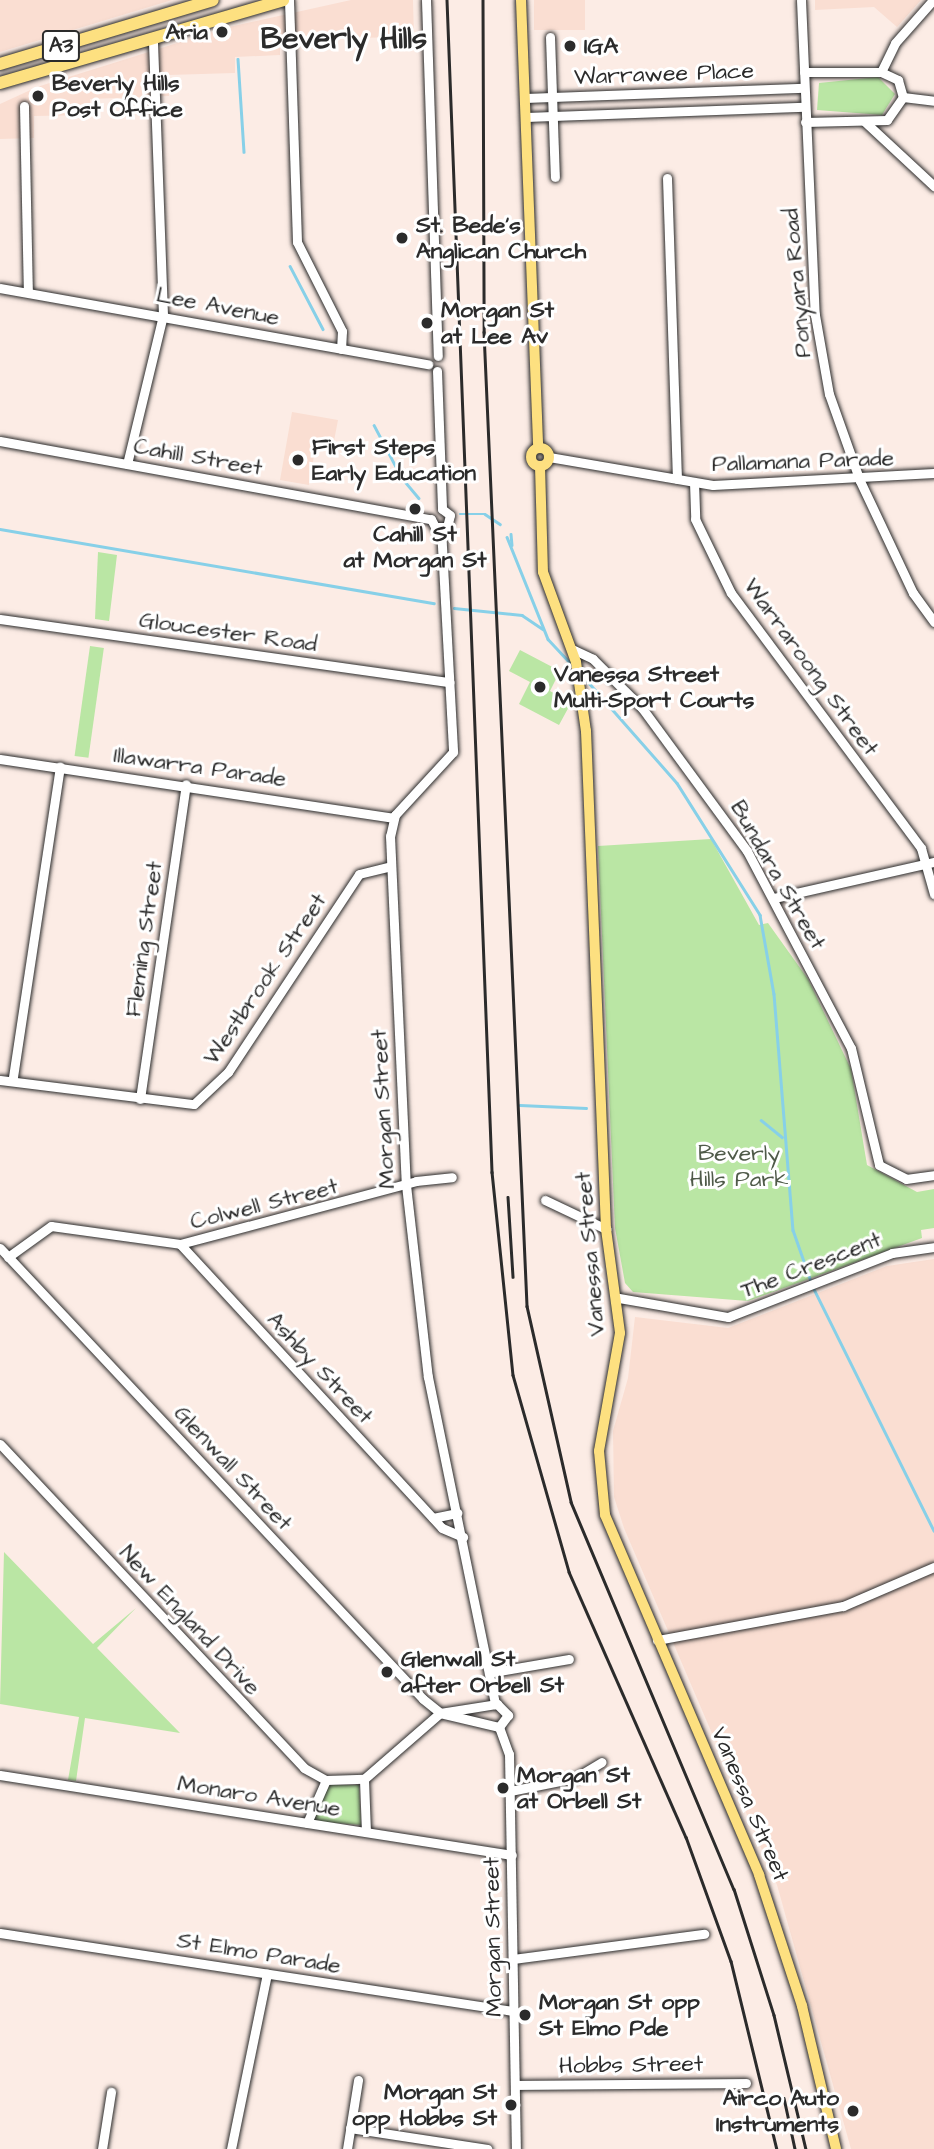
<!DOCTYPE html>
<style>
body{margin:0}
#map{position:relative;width:934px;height:2149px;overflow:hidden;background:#fcece5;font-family:"Architects Daughter",sans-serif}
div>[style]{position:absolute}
.built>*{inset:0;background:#faded2;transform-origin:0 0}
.green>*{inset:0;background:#bae6a4;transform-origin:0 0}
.stream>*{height:2.5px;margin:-1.25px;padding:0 1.25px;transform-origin:1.25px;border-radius:1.25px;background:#87d0e8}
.roads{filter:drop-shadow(0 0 2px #2b2b2b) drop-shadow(0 0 2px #2b2b2b)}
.minor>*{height:9px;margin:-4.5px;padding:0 4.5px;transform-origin:4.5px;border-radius:4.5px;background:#fff}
.major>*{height:10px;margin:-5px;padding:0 5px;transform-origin:5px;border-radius:5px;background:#fde080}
.major>.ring{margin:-5px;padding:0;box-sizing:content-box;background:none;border:10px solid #fde080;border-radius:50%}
.highway>*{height:12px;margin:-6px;padding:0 6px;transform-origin:6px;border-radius:6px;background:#fde080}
.rail>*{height:2.5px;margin:-1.25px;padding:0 1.25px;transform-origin:1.25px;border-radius:1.25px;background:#2b2b2b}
.dots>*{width:19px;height:19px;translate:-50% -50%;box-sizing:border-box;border:4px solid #fff;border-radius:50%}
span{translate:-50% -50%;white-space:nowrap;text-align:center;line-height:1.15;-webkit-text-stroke:6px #fff;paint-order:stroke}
.shield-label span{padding:2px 5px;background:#fff;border:2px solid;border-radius:5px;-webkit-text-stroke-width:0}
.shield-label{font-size:21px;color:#2b2b2b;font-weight:700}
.poi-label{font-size:23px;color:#2b2b2b;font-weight:700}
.right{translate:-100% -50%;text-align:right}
.left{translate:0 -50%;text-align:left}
.street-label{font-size:23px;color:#2b2b2b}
.park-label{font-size:23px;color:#4f5a49}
.district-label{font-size:30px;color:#2b2b2b;font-weight:700}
</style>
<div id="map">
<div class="built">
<div style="clip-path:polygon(0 0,172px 0,0 52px)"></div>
<div style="clip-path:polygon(351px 0,413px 0,414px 37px,280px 39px,280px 55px,235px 57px,235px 73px,168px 75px,169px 96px,90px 99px,90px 115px,34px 116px,34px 138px,0 139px,0 104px,37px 87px,225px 28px)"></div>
<div style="left:534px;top:0;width:51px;height:30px"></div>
<div style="clip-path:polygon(815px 0,921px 0,897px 27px,874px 7px,815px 10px)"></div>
<div style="clip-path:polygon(292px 412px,338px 420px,334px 441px,317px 438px,309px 485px,280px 480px)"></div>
<div style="clip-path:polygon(934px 1259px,934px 2149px,851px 2149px,777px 1885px,624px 1528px,614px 1497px,613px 1431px,628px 1378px,635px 1317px,728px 1328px,887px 1266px)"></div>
</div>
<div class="green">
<div style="clip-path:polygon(878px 77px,895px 94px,882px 115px,817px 110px,819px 83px)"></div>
<div style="clip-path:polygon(98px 552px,117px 555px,109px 621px,95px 619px)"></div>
<div style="left:90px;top:646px;width:14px;height:111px;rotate:8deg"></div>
<div style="clip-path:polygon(520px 650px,560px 671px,550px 691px,571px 703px,559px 725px,519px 704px,530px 682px,509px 671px)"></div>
<div style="clip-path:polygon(711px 839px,759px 925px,768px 923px,808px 979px,851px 1069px,867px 1165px,917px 1192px,934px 1189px,934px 1228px,921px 1230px,922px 1238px,748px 1301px,633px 1292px,625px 1283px,615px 1228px,598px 846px)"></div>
<div style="clip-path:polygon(4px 1552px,93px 1644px,136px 1608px,97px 1648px,180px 1733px,85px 1718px,76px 1781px,68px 1780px,79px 1717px,0 1704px)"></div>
<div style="clip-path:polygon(327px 1785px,359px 1785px,361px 1825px,312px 1821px)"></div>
</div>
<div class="stream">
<div style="left:238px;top:59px;width:93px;rotate:86.3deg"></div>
<div style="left:290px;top:266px;width:71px;rotate:62.4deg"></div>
<div style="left:374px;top:425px;width:60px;rotate:62.2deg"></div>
<div style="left:402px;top:478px;width:26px;rotate:50deg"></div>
<div style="left:460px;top:514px;width:25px"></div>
<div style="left:485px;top:514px;width:18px;rotate:34deg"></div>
<div style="left:0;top:529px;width:440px;rotate:9.7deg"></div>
<div style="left:511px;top:534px;width:11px;rotate:85deg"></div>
<div style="left:507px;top:537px;width:110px;rotate:68.1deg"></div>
<div style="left:548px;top:639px;width:34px;rotate:47deg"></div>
<div style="left:454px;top:608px;width:68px;rotate:5.9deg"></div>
<div style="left:522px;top:615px;width:25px;rotate:34deg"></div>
<div style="left:583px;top:676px;width:142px;rotate:48.7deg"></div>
<div style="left:677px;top:783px;width:156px;rotate:57.8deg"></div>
<div style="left:760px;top:915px;width:80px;rotate:80deg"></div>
<div style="left:774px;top:994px;width:237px;rotate:85.4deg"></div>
<div style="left:793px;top:1230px;width:60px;rotate:70.7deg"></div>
<div style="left:813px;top:1287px;width:272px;rotate:63.6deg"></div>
<div style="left:520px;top:1105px;width:66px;rotate:2.6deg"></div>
<div style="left:761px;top:1120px;width:27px;rotate:39deg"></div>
</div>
<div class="roads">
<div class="minor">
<div style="left:289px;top:0;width:242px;rotate:88.1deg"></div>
<div style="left:297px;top:242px;width:100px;rotate:63.2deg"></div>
<div style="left:342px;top:331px;width:18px;rotate:93deg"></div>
<div style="left:426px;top:0;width:356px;rotate:88.1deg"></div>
<div style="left:801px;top:0;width:315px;rotate:87.5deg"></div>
<div style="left:815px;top:315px;width:80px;rotate:80deg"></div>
<div style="left:829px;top:394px;width:92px;rotate:70.4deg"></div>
<div style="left:860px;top:481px;width:124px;rotate:64.7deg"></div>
<div style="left:913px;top:593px;width:36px;rotate:54deg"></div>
<div style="left:550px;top:37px;width:140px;rotate:88deg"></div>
<div style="left:804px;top:72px;width:77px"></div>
<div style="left:881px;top:72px;width:19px;rotate:25deg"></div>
<div style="left:898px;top:80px;width:18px;rotate:74deg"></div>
<div style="left:903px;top:97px;width:28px;rotate:125deg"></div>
<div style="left:887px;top:120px;width:82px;rotate:178.6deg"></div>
<div style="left:881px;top:72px;width:32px;rotate:-64deg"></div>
<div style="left:895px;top:43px;width:57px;rotate:-48.5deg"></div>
<div style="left:903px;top:97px;width:31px;rotate:7deg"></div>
<div style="left:525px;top:98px;width:279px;rotate:-2.1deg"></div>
<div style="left:24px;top:106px;width:186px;rotate:88.8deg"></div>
<div style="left:526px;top:117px;width:278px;rotate:-2.1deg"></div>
<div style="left:864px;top:121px;width:96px;rotate:42.9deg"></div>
<div style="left:667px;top:178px;width:301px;rotate:88.1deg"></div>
<div style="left:0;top:288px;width:435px;rotate:10.1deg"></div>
<div style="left:437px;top:371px;width:138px;rotate:87.9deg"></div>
<div style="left:0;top:441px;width:438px;rotate:10.3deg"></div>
<div style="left:549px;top:457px;width:166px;rotate:9.7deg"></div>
<div style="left:713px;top:485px;width:221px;rotate:-3.1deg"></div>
<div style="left:127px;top:464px;width:153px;rotate:-76.4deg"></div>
<div style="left:163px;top:315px;width:278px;rotate:-92.1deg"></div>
<div style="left:694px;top:482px;width:37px;rotate:88deg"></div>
<div style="left:695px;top:519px;width:82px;rotate:64.1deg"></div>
<div style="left:731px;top:593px;width:318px;rotate:53.3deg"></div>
<div style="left:921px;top:848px;width:48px;rotate:74.2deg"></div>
<div style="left:431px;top:519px;width:9px;rotate:63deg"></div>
<div style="left:435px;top:527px;width:12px"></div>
<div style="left:447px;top:527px;width:12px;rotate:-76deg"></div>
<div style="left:450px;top:515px;width:10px;rotate:-143deg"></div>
<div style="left:441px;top:528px;width:224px;rotate:86.9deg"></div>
<div style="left:453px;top:752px;width:86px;rotate:132.6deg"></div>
<div style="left:395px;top:815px;width:22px;rotate:103deg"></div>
<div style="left:390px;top:836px;width:349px;rotate:87.4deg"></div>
<div style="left:406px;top:1185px;width:193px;rotate:83.5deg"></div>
<div style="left:428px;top:1377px;width:334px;rotate:78.4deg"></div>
<div style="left:0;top:619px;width:454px;rotate:8deg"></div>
<div style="left:572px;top:649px;width:23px;rotate:25deg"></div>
<div style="left:593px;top:659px;width:69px;rotate:45deg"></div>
<div style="left:642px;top:708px;width:177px;rotate:53.7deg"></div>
<div style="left:747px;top:851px;width:223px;rotate:62.2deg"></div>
<div style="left:851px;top:1048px;width:120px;rotate:76.5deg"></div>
<div style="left:879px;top:1165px;width:30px;rotate:27deg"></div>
<div style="left:906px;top:1179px;width:28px;rotate:-8deg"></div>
<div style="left:0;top:759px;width:397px;rotate:8.5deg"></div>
<div style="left:774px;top:898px;width:164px;rotate:-12.7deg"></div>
<div style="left:13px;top:1077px;width:314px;rotate:-81.4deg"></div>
<div style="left:0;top:1080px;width:195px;rotate:7.1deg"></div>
<div style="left:194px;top:1104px;width:47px;rotate:-43.3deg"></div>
<div style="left:228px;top:1072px;width:237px;rotate:-56.5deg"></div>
<div style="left:359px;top:874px;width:33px;rotate:-14deg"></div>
<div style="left:140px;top:1099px;width:318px;rotate:-81.7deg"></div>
<div style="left:545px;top:1200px;width:68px;rotate:25.4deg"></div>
<div style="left:180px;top:1244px;width:386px;rotate:47.3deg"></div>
<div style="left:442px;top:1528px;width:23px;rotate:23deg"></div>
<div style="left:0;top:1248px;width:618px;rotate:46.83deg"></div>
<div style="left:423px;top:1699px;width:22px;rotate:39deg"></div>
<div style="left:440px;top:1713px;width:61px;rotate:13.3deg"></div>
<div style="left:8px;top:1257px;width:53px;rotate:-35.8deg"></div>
<div style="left:51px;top:1226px;width:130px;rotate:7.9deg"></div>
<div style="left:180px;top:1244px;width:244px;rotate:-14.9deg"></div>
<div style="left:416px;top:1181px;width:36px;rotate:-6deg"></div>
<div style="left:619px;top:1298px;width:111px;rotate:9.9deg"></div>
<div style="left:728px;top:1317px;width:176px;rotate:-21.3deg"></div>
<div style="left:892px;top:1253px;width:42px;rotate:-8.1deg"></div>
<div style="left:0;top:1444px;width:444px;rotate:46.8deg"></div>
<div style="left:304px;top:1768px;width:25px;rotate:29deg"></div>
<div style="left:326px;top:1780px;width:38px;rotate:-2deg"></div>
<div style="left:433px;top:1518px;width:25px;rotate:-12deg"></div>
<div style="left:657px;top:1640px;width:189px;rotate:-10.4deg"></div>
<div style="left:843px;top:1606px;width:99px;rotate:-23.2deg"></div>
<div style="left:493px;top:1672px;width:77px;rotate:-9.7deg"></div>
<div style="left:499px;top:1727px;width:29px;rotate:70deg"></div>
<div style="left:509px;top:1754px;width:395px;rotate:89deg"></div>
<div style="left:0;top:1775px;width:518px;rotate:8.88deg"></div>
<div style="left:510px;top:1791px;width:66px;rotate:-11.3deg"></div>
<div style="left:575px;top:1778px;width:31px;rotate:-31deg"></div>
<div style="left:307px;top:1823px;width:47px;rotate:-66.2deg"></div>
<div style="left:366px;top:1832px;width:53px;rotate:-92.2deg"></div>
<div style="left:364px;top:1779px;width:101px;rotate:-41deg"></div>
<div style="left:440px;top:1713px;width:58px;rotate:-9deg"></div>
<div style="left:497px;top:1704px;width:16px;rotate:45deg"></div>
<div style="left:508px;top:1715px;width:15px;rotate:127deg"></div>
<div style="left:0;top:1933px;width:519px;rotate:8.65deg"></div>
<div style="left:513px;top:1959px;width:193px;rotate:-7.5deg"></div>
<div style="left:515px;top:2085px;width:231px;rotate:-0.5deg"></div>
<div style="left:350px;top:2128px;width:139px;rotate:8.7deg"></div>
<div style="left:102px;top:2149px;width:58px;rotate:-81deg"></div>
<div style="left:231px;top:2149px;width:179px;rotate:-78.4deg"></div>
<div style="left:347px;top:2149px;width:70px;rotate:-80.9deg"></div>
</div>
<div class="major">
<div style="left:521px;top:0;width:447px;rotate:87.8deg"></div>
<div class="ring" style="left:531px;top:448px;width:8px;height:8px"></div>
<div style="left:540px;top:466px;width:106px;rotate:88.4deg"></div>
<div style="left:543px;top:572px;width:96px;rotate:69.9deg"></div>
<div style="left:576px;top:662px;width:70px;rotate:81.8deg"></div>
<div style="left:586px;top:731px;width:498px;rotate:87.7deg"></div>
<div style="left:606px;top:1229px;width:105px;rotate:82.3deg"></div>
<div style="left:620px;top:1333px;width:120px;rotate:100.1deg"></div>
<div style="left:599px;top:1451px;width:64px;rotate:84.6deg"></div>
<div style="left:605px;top:1515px;width:392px;rotate:66.8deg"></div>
<div style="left:759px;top:1875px;width:138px;rotate:71.8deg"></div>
<div style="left:802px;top:2006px;width:147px;rotate:76.6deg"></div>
</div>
<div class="highway">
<div style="left:0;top:64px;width:222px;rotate:-16.7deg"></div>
<div style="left:0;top:83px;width:295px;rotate:-16.3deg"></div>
</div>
</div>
<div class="rail">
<div style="left:447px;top:0;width:1173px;rotate:87.8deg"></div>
<div style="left:492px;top:1172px;width:204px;rotate:84.1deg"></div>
<div style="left:513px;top:1375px;width:205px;rotate:74.1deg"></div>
<div style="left:569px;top:1572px;width:290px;rotate:66.2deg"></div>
<div style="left:686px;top:1837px;width:132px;rotate:70.1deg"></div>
<div style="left:731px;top:1961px;width:194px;rotate:76.3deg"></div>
<div style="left:483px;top:0;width:332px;rotate:89.8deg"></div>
<div style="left:484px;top:332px;width:975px;rotate:87.47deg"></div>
<div style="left:527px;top:1306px;width:201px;rotate:77.3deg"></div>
<div style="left:571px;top:1502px;width:420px;rotate:67.2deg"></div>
<div style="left:734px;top:1889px;width:132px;rotate:72.4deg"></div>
<div style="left:774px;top:2015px;width:138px;rotate:76.6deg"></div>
<div style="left:508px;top:1197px;width:80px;rotate:86.4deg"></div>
<div style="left:784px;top:2098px;width:52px;rotate:77.8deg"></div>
</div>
<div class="dots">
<div style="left:222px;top:32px;background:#2b2b2b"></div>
<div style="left:570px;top:46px;background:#2b2b2b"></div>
<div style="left:38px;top:96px;background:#2b2b2b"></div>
<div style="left:402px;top:238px;background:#2b2b2b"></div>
<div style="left:427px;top:323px;background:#2b2b2b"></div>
<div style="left:298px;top:460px;background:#2b2b2b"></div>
<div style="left:415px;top:509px;background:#2b2b2b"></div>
<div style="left:540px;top:687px;background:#2b2b2b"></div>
<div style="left:387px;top:1672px;background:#2b2b2b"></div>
<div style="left:503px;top:1788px;background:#2b2b2b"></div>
<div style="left:525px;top:2015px;background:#2b2b2b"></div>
<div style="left:511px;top:2105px;background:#2b2b2b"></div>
<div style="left:853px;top:2111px;background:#2b2b2b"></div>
</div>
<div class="shield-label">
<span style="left:61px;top:46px">A3</span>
</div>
<div class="poi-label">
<span class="right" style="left:208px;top:32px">Aria</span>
<span class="left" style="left:584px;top:46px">IGA</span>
<span class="left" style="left:52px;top:96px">Beverly Hills<br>Post Office</span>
<span class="left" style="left:416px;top:238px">St. Bede's<br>Anglican Church</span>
<span class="left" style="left:441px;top:323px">Morgan St<br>at Lee Av</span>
<span class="left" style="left:312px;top:460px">First Steps<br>Early Education</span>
<span style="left:415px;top:547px">Cahill St<br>at Morgan St</span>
<span class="left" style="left:554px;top:687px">Vanessa Street<br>Multi-Sport Courts</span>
<span class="left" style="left:401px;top:1672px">Glenwall St<br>after Orbell St</span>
<span class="left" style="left:517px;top:1788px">Morgan St<br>at Orbell St</span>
<span class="left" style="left:539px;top:2015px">Morgan St opp<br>St Elmo Pde</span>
<span class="right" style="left:497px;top:2105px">Morgan St<br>opp Hobbs St</span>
<span class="right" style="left:839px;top:2111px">Airco Auto<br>Instruments</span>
</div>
<div class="street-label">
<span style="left:664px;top:74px;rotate:-2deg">Warrawee Place</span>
<span style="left:797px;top:283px;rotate:-95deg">Ponyara Road</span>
<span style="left:218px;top:306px;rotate:11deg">Lee Avenue</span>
<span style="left:198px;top:457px;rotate:10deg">Cahill Street</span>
<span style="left:803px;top:461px;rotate:-2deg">Pallamana Parade</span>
<span style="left:228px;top:632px;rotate:8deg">Gloucester Road</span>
<span style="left:811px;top:667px;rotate:54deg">Warraroong Street</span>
<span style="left:200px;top:767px;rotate:8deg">Illawarra Parade</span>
<span style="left:778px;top:875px;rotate:60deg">Bundara Street</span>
<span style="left:144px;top:939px;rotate:-82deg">Fleming Street</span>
<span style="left:265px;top:979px;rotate:-56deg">Westbrook Street</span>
<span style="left:383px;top:1109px;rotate:-93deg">Morgan Street</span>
<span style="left:264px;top:1204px;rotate:-14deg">Colwell Street</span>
<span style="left:590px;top:1254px;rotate:-95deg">Vanessa Street</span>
<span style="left:811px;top:1265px;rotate:-21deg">The Crescent</span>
<span style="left:320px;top:1368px;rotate:47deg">Ashby Street</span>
<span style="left:233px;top:1468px;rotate:47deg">Glenwall Street</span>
<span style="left:190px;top:1620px;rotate:47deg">New England Drive</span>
<span style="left:259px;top:1796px;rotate:9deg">Monaro Avenue</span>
<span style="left:750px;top:1804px;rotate:67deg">Vanessa Street</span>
<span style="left:493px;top:1937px;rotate:-91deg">Morgan Street</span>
<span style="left:259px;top:1953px;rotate:9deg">St Elmo Parade</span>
<span style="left:631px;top:2065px;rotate:-1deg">Hobbs Street</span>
</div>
<div class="park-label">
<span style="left:739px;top:1166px">Beverly<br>Hills Park</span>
</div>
<div class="district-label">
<span style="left:344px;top:39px">Beverly Hills</span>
</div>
</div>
